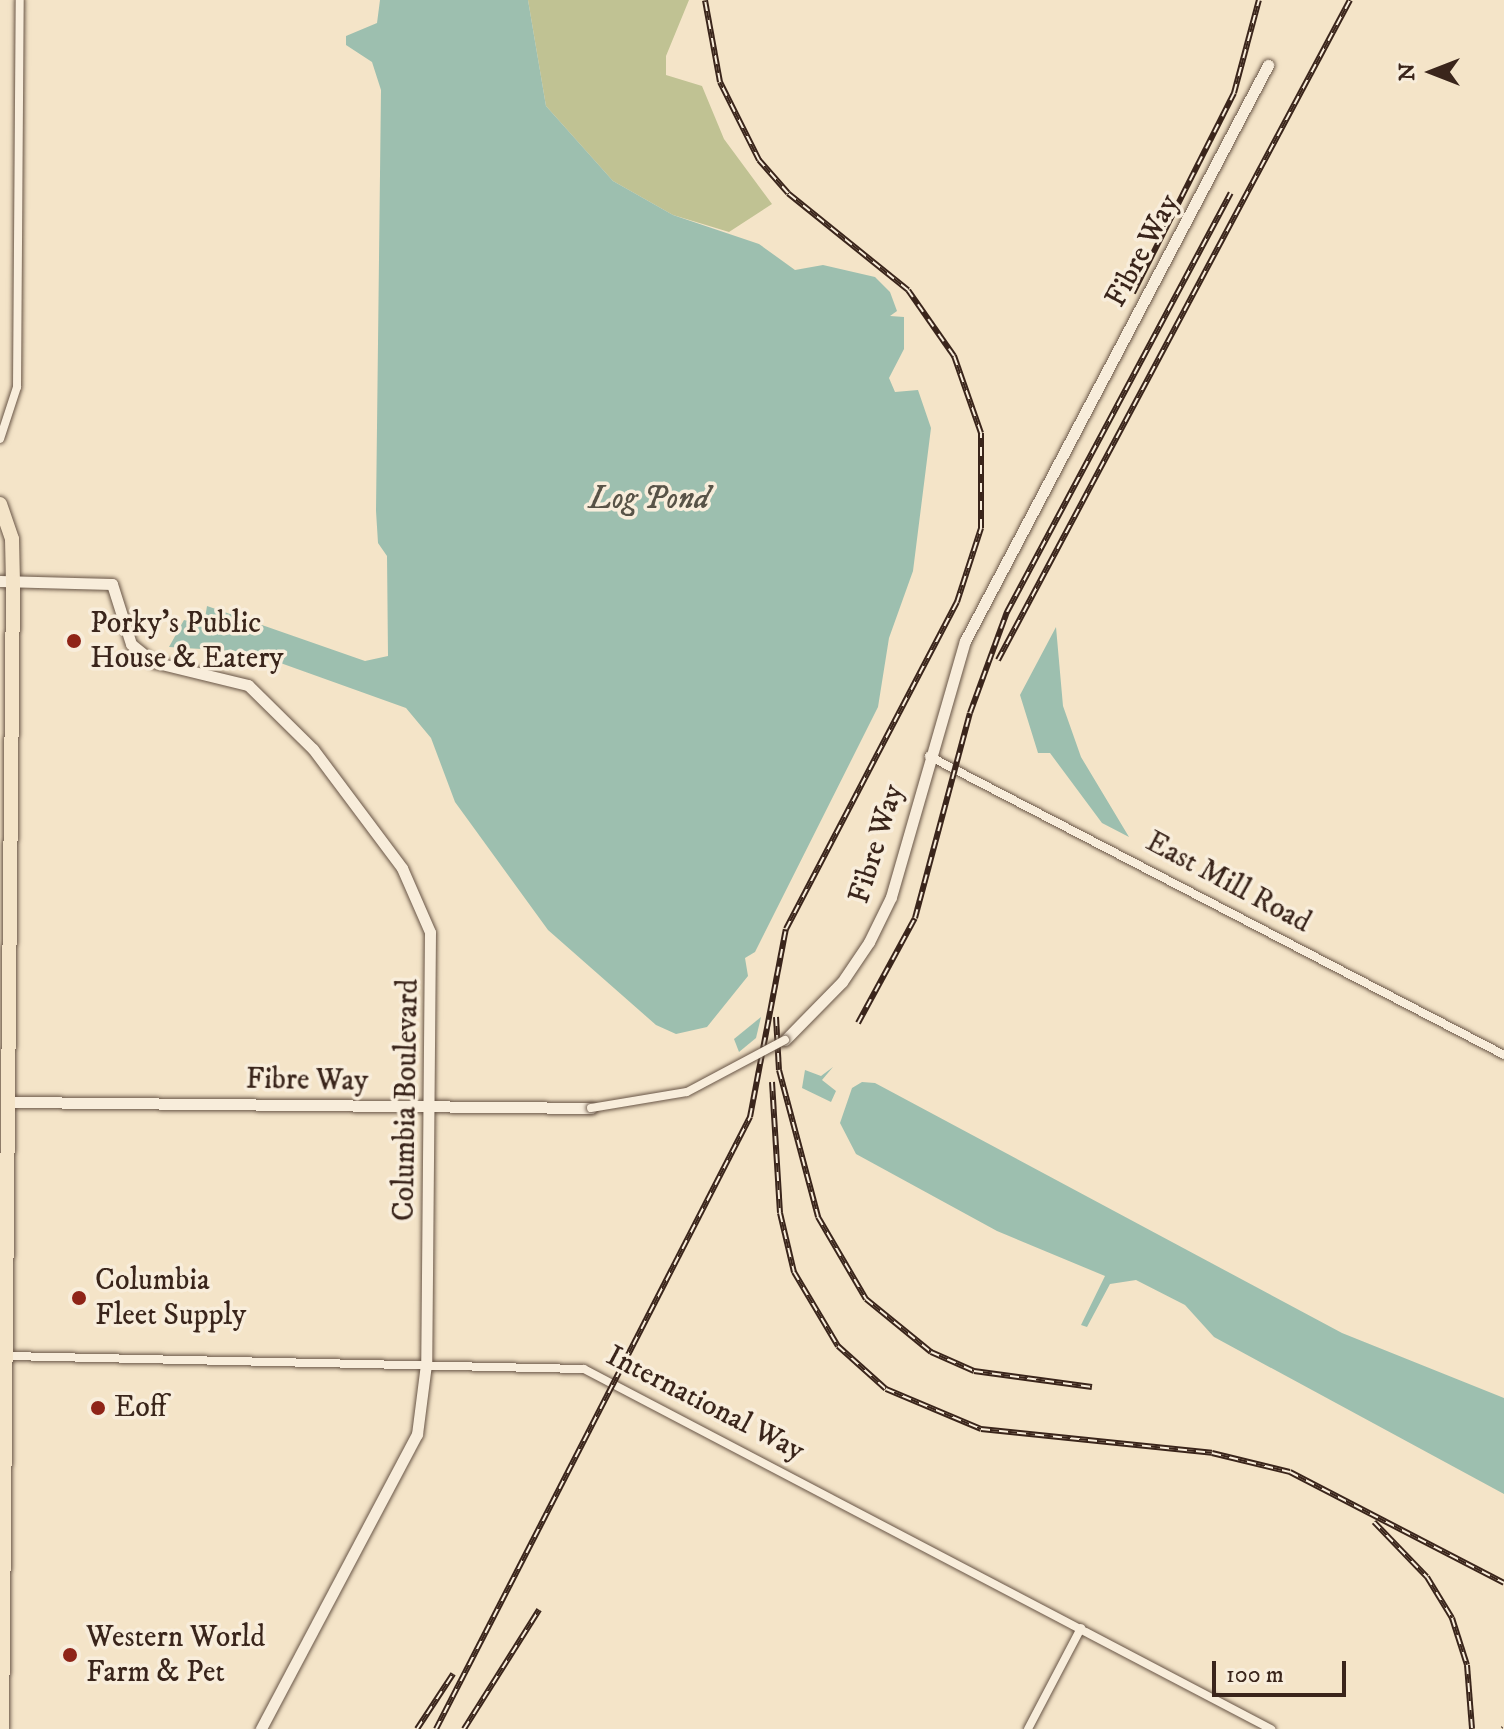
<!DOCTYPE html>
<style>
body{margin:0}
#map{position:relative;width:1504px;height:1729px;overflow:hidden;background:#f4e4c8;font-family:"IM FELL DW Pica",serif}
div>[style]{position:absolute}
.green>*{inset:0;background:#c0c293}
.water>*{inset:0;background:#9dbfaf}
.roads{filter:drop-shadow(0 0 2px #685546) drop-shadow(0 0 2px #685546)}
.street>*{height:8px;margin:-4px;padding:0 4px;transform-origin:4px;border-radius:4px;background:#f8eddb}
.secondary>*{height:11px;margin:-5.5px;padding:0 5.5px;transform-origin:5.5px;border-radius:5.5px;background:#f8eddb}
.highway>*{height:14px;margin:-7px;padding:0 7px;transform-origin:7px;border-radius:7px;background:#f4e4c8}
.rail>*{height:6px;margin-top:-3px;transform-origin:0;background:repeating-linear-gradient(90deg,#f8eddb 0 9px,#3a251b 0 18px);box-sizing:border-box;border-block:2px solid #3a251b}
.bridges{filter:drop-shadow(0 0 2px #685546) drop-shadow(0 0 2px #685546)}
.street-bridge>*{height:8px;margin:-4px;padding:0 4px;transform-origin:4px;border-radius:4px;background:#f8eddb}
.dots>*{width:22px;height:22px;translate:-50% -50%;box-sizing:border-box;border:4px solid #f8eddb;border-radius:50%}
span{translate:-50% -50%;white-space:nowrap;text-align:center;line-height:1.15;-webkit-text-stroke:7px #f8eddb;paint-order:stroke}
.street-label{font-size:30px;color:#3a251b}
.poi-label{font-size:30px;color:#3a251b}
.left{translate:0 -50%;text-align:left}
.water-label{font-size:32px;color:#585347;font-style:italic}
.north{position:absolute;left:1392px;top:32px;width:80px;height:80px;-webkit-text-stroke:6px #f8eddb;paint-order:stroke;rotate:270deg;font-size:22px;font-weight:700;line-height:32px;text-align:center;color:#3a251b}
.north::after{content:'';display:block;margin:auto;width:28px;height:36px;background:#3a251b;clip-path:polygon(50% 0,100% 100%,50% 72%,0 100%)}
.scale{position:absolute;left:1212px;top:1661px;width:134px;height:36px;box-sizing:border-box;border:4px solid #3a251b;border-top:0;padding-left:10px;font-size:24px;line-height:28px;white-space:nowrap;color:#3a251b;-webkit-text-stroke:6px #f8eddb;paint-order:stroke}
</style>
<div id="map">
<div class="green">
<div style="clip-path:polygon(528px 0,689px 0,666px 56px,666px 75px,702px 86px,724px 139px,772px 204px,729px 232px,673px 215px,613px 181px,546px 106px)"></div>
</div>
<div class="water">
<div style="clip-path:polygon(380px 0,528px 0,546px 106px,613px 181px,673px 215px,759px 244px,795px 270px,823px 265px,875px 277px,890px 292px,897px 311px,890px 316px,904px 317px,904px 349px,889px 378px,895px 392px,918px 390px,931px 428px,913px 571px,889px 638px,878px 707px,755px 952px,745px 958px,748px 976px,707px 1027px,676px 1034px,656px 1025px,548px 930px,455px 802px,431px 738px,406px 708px,250px 652px,169px 647px,184px 620px,204px 625px,207px 606px,365px 661px,388px 656px,387px 556px,378px 543px,376px 511px,381px 90px,372px 62px,346px 45px,346px 36px,377px 23px)"></div>
<div style="clip-path:polygon(1056px 627px,1063px 706px,1081px 757px,1129px 837px,1102px 823px,1050px 753px,1038px 753px,1020px 695px)"></div>
<div style="clip-path:polygon(761px 1017px,756px 1038px,739px 1052px,734px 1039px)"></div>
<div style="clip-path:polygon(833px 1067px,822px 1080px,836px 1091px,831px 1102px,802px 1088px,805px 1070px,821px 1076px)"></div>
<div style="clip-path:polygon(862px 1082px,875px 1083px,1342px 1333px,1504px 1398px,1504px 1494px,1214px 1337px,1185px 1305px,1136px 1280px,1110px 1284px,1087px 1327px,1081px 1325px,1105px 1276px,997px 1231px,856px 1154px,840px 1123px,852px 1088px)"></div>
</div>
<div class="roads">
<div class="street">
<div style="left:0;top:439px;width:55px;rotate:-71.9deg"></div>
<div style="left:17px;top:387px;width:387px;rotate:-89.6deg"></div>
<div style="left:929px;top:756px;width:648px;rotate:27.47deg"></div>
<div style="left:9px;top:1356px;width:575px;rotate:1.3deg"></div>
<div style="left:584px;top:1369px;width:776px;rotate:27.66deg"></div>
<div style="left:1028px;top:1729px;width:114px;rotate:-62.3deg"></div>
</div>
<div class="secondary">
<div style="left:0;top:581px;width:112px;rotate:1.5deg"></div>
<div style="left:112px;top:584px;width:63px;rotate:72.4deg"></div>
<div style="left:131px;top:644px;width:28px;rotate:39deg"></div>
<div style="left:153px;top:662px;width:98px;rotate:13.6deg"></div>
<div style="left:248px;top:685px;width:91px;rotate:44.6deg"></div>
<div style="left:313px;top:749px;width:149px;rotate:53.2deg"></div>
<div style="left:402px;top:868px;width:70px;rotate:66.4deg"></div>
<div style="left:430px;top:932px;width:432px;rotate:90.5deg"></div>
<div style="left:426px;top:1364px;width:71px;rotate:97.3deg"></div>
<div style="left:417px;top:1434px;width:334px;rotate:117.9deg"></div>
<div style="left:785px;top:1040px;width:81px;rotate:-45.5deg"></div>
<div style="left:842px;top:982px;width:48px;rotate:-56deg"></div>
<div style="left:869px;top:942px;width:50px;rotate:-63.9deg"></div>
<div style="left:891px;top:897px;width:266px;rotate:-73.9deg"></div>
<div style="left:965px;top:641px;width:651px;rotate:-62.25deg"></div>
<div style="left:12px;top:1102px;width:579px;rotate:0.59deg"></div>
</div>
<div class="highway">
<div style="left:0;top:504px;width:37px;rotate:71deg"></div>
<div style="left:12px;top:539px;width:43px;rotate:88.7deg"></div>
<div style="left:13px;top:582px;width:1147px;rotate:90.55deg"></div>
</div>
</div>
<div class="rail">
<div style="left:1133px;top:293px;width:224px;rotate:-63.2deg"></div>
<div style="left:1234px;top:93px;width:96px;rotate:-75deg"></div>
<div style="left:998px;top:660px;width:748px;rotate:-61.93deg"></div>
<div style="left:776px;top:1017px;width:53px;rotate:86.8deg"></div>
<div style="left:779px;top:1070px;width:152px;rotate:75.1deg"></div>
<div style="left:818px;top:1217px;width:95px;rotate:59.7deg"></div>
<div style="left:866px;top:1299px;width:84px;rotate:39.2deg"></div>
<div style="left:931px;top:1352px;width:47px;rotate:23.8deg"></div>
<div style="left:974px;top:1371px;width:119px;rotate:7.7deg"></div>
<div style="left:858px;top:1023px;width:119px;rotate:-61.5deg"></div>
<div style="left:915px;top:918px;width:212px;rotate:-75deg"></div>
<div style="left:970px;top:713px;width:108px;rotate:-69.9deg"></div>
<div style="left:1007px;top:612px;width:475px;rotate:-61.9deg"></div>
<div style="left:772px;top:1082px;width:131px;rotate:86.5deg"></div>
<div style="left:780px;top:1213px;width:61px;rotate:76.7deg"></div>
<div style="left:794px;top:1272px;width:86px;rotate:59.3deg"></div>
<div style="left:838px;top:1346px;width:64px;rotate:41.9deg"></div>
<div style="left:886px;top:1389px;width:103px;rotate:22.8deg"></div>
<div style="left:981px;top:1429px;width:232px;rotate:5.9deg"></div>
<div style="left:1212px;top:1453px;width:80px;rotate:13.7deg"></div>
<div style="left:1290px;top:1472px;width:241px;rotate:27.4deg"></div>
<div style="left:1374px;top:1522px;width:76px;rotate:46.1deg"></div>
<div style="left:1427px;top:1577px;width:48px;rotate:58.6deg"></div>
<div style="left:1452px;top:1618px;width:49px;rotate:72.3deg"></div>
<div style="left:1467px;top:1665px;width:64px;rotate:85.5deg"></div>
<div style="left:417px;top:1729px;width:66px;rotate:-56.8deg"></div>
<div style="left:436px;top:1729px;width:688px;rotate:-62.84deg"></div>
<div style="left:750px;top:1117px;width:191px;rotate:-79.2deg"></div>
<div style="left:786px;top:929px;width:369px;rotate:-62.4deg"></div>
<div style="left:957px;top:602px;width:78px;rotate:-72deg"></div>
<div style="left:981px;top:528px;width:95px;rotate:-90deg"></div>
<div style="left:981px;top:433px;width:82px;rotate:-109.3deg"></div>
<div style="left:954px;top:356px;width:80px;rotate:-124.9deg"></div>
<div style="left:908px;top:290px;width:154px;rotate:-141.1deg"></div>
<div style="left:788px;top:193px;width:44px;rotate:-131.3deg"></div>
<div style="left:759px;top:160px;width:87px;rotate:-116.6deg"></div>
<div style="left:720px;top:82px;width:83px;rotate:-100.4deg"></div>
<div style="left:464px;top:1729px;width:141px;rotate:-57.8deg"></div>
<div style="left:1503px;top:1729px;width:1px;rotate:-45deg"></div>
</div>
<div class="bridges">
<div class="street-bridge">
<div style="left:591px;top:1108px;width:97px;rotate:-9.5deg"></div>
<div style="left:687px;top:1092px;width:111px;rotate:-28deg"></div>
</div>
</div>
<div class="dots">
<div style="left:74px;top:641px;background:#8f2418"></div>
<div style="left:79px;top:1298px;background:#8f2418"></div>
<div style="left:98px;top:1408px;background:#8f2418"></div>
<div style="left:70px;top:1655px;background:#8f2418"></div>
</div>
<div class="street-label">
<span style="left:1143px;top:251px;rotate:-62deg">Fibre Way</span>
<span style="left:877px;top:844px;rotate:-73deg">Fibre Way</span>
<span style="left:1228px;top:883px;rotate:28deg">East Mill Road</span>
<span style="left:307px;top:1081px;rotate:1deg">Fibre Way</span>
<span style="left:407px;top:1100px;rotate:-89deg">Columbia Boulevard</span>
<span style="left:705px;top:1404px;rotate:27deg">International Way</span>
</div>
<div class="poi-label">
<span class="left" style="left:90px;top:641px">Porky's Public<br>House &amp; Eatery</span>
<span class="left" style="left:95px;top:1298px">Columbia<br>Fleet Supply</span>
<span class="left" style="left:114px;top:1408px">Eoff</span>
<span class="left" style="left:86px;top:1655px">Western World<br>Farm &amp; Pet</span>
</div>
<div class="water-label">
<span style="left:649px;top:499px">Log Pond</span>
</div>
<div class="north">N</div>
<div class="scale">100 m</div>
</div>
